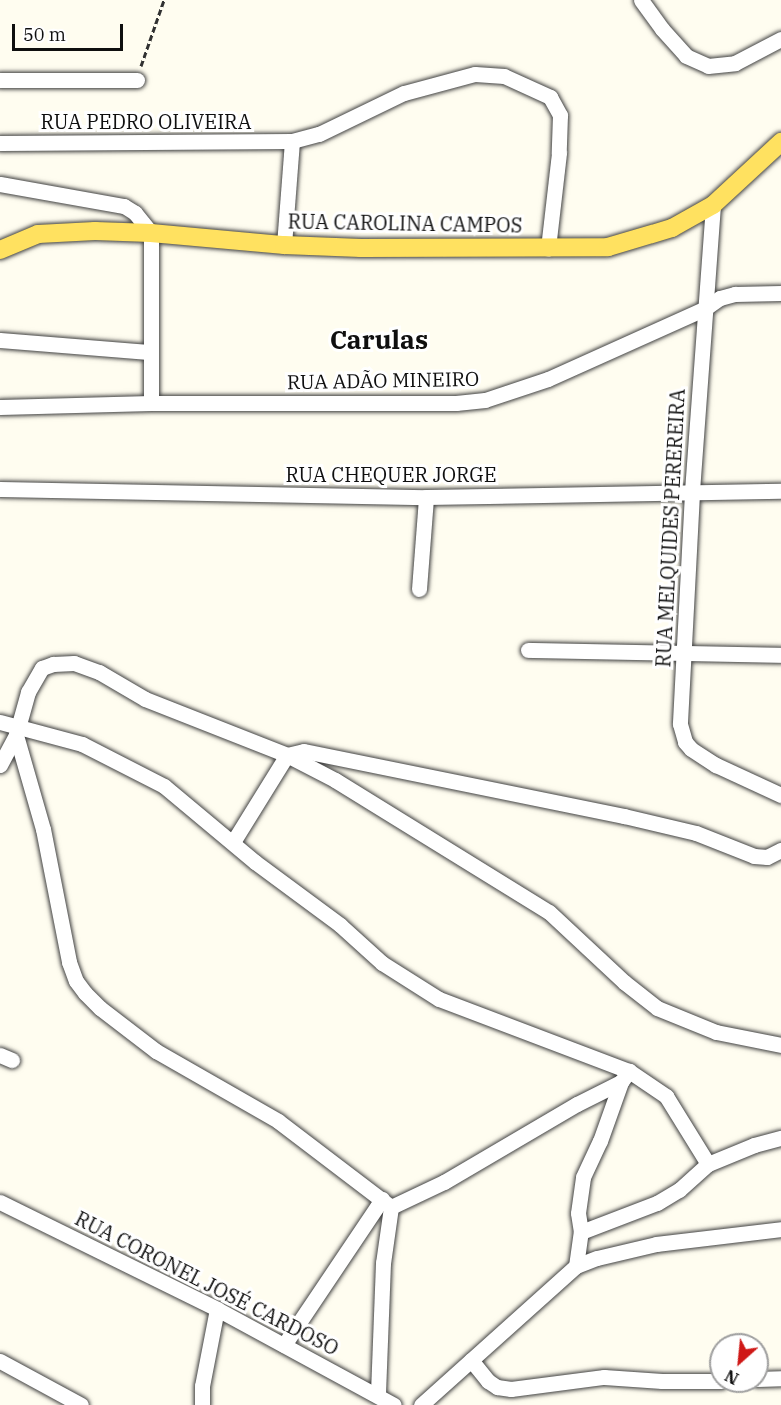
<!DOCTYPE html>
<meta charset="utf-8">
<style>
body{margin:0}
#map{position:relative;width:781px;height:1405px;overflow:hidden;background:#fffdf0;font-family:"IBM Plex Serif",serif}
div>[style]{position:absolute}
.path>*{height:3px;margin-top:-1.5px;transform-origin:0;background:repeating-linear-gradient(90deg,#313131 0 6px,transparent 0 9px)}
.roads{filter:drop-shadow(0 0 2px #424242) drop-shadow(0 0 2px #424242)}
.minor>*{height:15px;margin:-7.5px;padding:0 7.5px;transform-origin:7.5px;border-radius:7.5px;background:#fff}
.major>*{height:18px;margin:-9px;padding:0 9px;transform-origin:9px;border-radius:9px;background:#ffe160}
span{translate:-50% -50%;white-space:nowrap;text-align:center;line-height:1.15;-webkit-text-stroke:6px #fff;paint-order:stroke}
.street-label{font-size:20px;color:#0f0f0f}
.district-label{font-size:26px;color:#0f0f0f;font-weight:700}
.north{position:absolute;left:709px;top:1333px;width:60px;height:60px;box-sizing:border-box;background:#fff;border:2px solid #9f9f9f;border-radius:50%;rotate:207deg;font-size:16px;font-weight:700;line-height:24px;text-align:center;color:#0f0f0f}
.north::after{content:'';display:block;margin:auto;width:21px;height:27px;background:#cf1816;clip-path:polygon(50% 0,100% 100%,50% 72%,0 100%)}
.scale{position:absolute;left:12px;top:24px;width:111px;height:27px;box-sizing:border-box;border:3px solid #0f0f0f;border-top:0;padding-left:8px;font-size:18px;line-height:21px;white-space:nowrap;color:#0f0f0f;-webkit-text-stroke:4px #fff;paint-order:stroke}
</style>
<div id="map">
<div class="path">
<div style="left:141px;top:66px;width:70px;rotate:-70.8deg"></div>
</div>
<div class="roads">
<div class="minor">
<div style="left:641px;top:0;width:36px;rotate:54deg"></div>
<div style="left:662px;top:29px;width:36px;rotate:48deg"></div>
<div style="left:686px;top:56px;width:24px;rotate:24deg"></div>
<div style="left:708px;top:66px;width:27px;rotate:-6deg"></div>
<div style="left:735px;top:63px;width:52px;rotate:-27.6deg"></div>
<div style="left:0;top:80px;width:137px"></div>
<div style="left:0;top:143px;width:292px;rotate:-0.4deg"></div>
<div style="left:292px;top:141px;width:28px;rotate:-15deg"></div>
<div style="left:319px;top:134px;width:94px;rotate:-25.8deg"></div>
<div style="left:404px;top:93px;width:73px;rotate:-15deg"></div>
<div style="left:475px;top:74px;width:29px;rotate:4deg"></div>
<div style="left:504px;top:76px;width:51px;rotate:24.5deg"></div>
<div style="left:550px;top:97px;width:21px;rotate:61deg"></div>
<div style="left:560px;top:115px;width:38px;rotate:92deg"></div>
<div style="left:559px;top:153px;width:96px;rotate:96.6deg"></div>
<div style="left:0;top:184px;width:126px;rotate:10.1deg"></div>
<div style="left:124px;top:206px;width:13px;rotate:32deg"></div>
<div style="left:135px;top:213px;width:26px;rotate:51deg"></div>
<div style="left:151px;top:233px;width:170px;rotate:90deg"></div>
<div style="left:713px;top:205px;width:289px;rotate:94.2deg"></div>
<div style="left:692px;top:493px;width:231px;rotate:93deg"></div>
<div style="left:680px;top:724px;width:19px;rotate:74deg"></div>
<div style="left:685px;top:742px;width:9px;rotate:49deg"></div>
<div style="left:691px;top:749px;width:30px;rotate:33deg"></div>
<div style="left:716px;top:765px;width:72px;rotate:24.8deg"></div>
<div style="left:284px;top:245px;width:104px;rotate:-85.6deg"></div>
<div style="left:0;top:340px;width:149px;rotate:4.6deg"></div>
<div style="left:0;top:407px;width:151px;rotate:-1.5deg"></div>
<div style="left:151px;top:403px;width:305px"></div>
<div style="left:456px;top:403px;width:29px;rotate:-6deg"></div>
<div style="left:485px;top:400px;width:66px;rotate:-18.4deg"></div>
<div style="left:548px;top:379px;width:171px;rotate:-24.2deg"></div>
<div style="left:704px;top:309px;width:19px;rotate:-35deg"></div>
<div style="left:720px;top:298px;width:16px;rotate:-15deg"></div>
<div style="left:735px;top:294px;width:46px;rotate:-1.2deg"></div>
<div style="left:0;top:489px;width:426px;rotate:1.1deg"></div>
<div style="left:426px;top:497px;width:355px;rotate:-1deg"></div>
<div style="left:419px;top:589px;width:92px;rotate:-85.6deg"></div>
<div style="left:528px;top:650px;width:253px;rotate:1.1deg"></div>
<div style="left:0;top:722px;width:85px;rotate:15deg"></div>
<div style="left:82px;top:744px;width:92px;rotate:27.1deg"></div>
<div style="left:164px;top:786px;width:119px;rotate:39.9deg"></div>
<div style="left:255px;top:862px;width:106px;rotate:36.5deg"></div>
<div style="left:340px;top:925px;width:57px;rotate:42.1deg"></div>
<div style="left:382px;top:963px;width:67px;rotate:32.3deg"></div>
<div style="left:439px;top:999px;width:203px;rotate:20.8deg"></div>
<div style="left:16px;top:735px;width:98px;rotate:74deg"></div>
<div style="left:43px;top:829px;width:136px;rotate:78.9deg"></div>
<div style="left:69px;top:962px;width:20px;rotate:70deg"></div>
<div style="left:76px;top:981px;width:15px;rotate:53deg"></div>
<div style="left:85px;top:993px;width:21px;rotate:45deg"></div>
<div style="left:100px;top:1008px;width:71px;rotate:37.5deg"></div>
<div style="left:156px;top:1051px;width:141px;rotate:29.8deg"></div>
<div style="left:278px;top:1121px;width:142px;rotate:37.3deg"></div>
<div style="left:391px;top:1207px;width:57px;rotate:98.1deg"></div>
<div style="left:383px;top:1263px;width:132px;rotate:92.2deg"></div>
<div style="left:0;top:765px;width:34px;rotate:-62deg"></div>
<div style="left:16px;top:735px;width:45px;rotate:-74.4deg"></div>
<div style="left:28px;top:692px;width:28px;rotate:-60deg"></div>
<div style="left:42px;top:668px;width:12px;rotate:-20deg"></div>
<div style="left:53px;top:664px;width:21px;rotate:-3deg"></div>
<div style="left:74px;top:663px;width:27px;rotate:20deg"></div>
<div style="left:99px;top:672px;width:53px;rotate:30.4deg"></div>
<div style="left:145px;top:699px;width:153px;rotate:21.5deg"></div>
<div style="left:287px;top:755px;width:54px;rotate:27.5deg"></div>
<div style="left:335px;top:780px;width:251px;rotate:31.7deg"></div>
<div style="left:549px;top:912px;width:103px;rotate:43deg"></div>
<div style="left:624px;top:982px;width:42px;rotate:38.2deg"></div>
<div style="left:657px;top:1008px;width:64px;rotate:22.1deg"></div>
<div style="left:716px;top:1032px;width:66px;rotate:11.3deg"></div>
<div style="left:233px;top:842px;width:102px;rotate:-58.2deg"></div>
<div style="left:287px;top:755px;width:17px;rotate:-13deg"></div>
<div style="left:304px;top:751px;width:327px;rotate:11.5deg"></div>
<div style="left:624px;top:816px;width:74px;rotate:13.3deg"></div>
<div style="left:696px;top:833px;width:62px;rotate:21.6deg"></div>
<div style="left:754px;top:856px;width:13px;rotate:4deg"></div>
<div style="left:767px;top:857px;width:16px;rotate:-27deg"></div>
<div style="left:0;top:1055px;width:13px;rotate:23deg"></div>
<div style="left:0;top:1202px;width:242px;rotate:26.2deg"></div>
<div style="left:217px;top:1309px;width:201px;rotate:28.5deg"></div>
<div style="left:391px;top:1207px;width:59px;rotate:-25.3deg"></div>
<div style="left:444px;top:1182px;width:154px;rotate:-30.4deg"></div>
<div style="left:577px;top:1104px;width:49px;rotate:-26.6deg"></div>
<div style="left:581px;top:1232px;width:19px;rotate:-99deg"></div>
<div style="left:578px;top:1213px;width:36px;rotate:-82deg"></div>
<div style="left:583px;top:1177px;width:40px;rotate:-65deg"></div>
<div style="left:600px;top:1141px;width:63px;rotate:-70.4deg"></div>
<div style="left:621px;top:1082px;width:14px;rotate:-54deg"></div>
<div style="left:629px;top:1071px;width:45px;rotate:34deg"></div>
<div style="left:666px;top:1096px;width:80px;rotate:58.3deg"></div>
<div style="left:576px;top:1266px;width:34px;rotate:-82deg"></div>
<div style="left:581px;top:1232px;width:81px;rotate:-20.9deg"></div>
<div style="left:657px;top:1203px;width:26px;rotate:-31deg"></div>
<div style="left:679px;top:1190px;width:39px;rotate:-42deg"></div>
<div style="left:708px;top:1164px;width:50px;rotate:-22.4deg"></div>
<div style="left:754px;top:1145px;width:28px;rotate:-15deg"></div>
<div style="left:284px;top:1345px;width:176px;rotate:-56.1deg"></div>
<div style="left:471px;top:1360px;width:27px;rotate:51deg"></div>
<div style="left:488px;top:1381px;width:11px;rotate:34deg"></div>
<div style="left:497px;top:1387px;width:14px;rotate:8deg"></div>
<div style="left:511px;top:1389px;width:94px;rotate:-7.4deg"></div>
<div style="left:604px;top:1377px;width:58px;rotate:3.9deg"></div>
<div style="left:662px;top:1381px;width:59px"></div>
<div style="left:0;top:1361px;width:92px;rotate:28.5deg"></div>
<div style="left:757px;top:1379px;width:24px;rotate:-2deg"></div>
<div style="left:202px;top:1405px;width:19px;rotate:-90deg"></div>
<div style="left:202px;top:1386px;width:78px;rotate:-79deg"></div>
<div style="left:421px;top:1405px;width:208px;rotate:-41.9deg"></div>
<div style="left:576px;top:1266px;width:22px;rotate:-21deg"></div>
<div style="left:597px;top:1258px;width:61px;rotate:-13.3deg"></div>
<div style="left:656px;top:1244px;width:126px;rotate:-6.8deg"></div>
</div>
<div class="major">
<div style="left:0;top:250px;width:41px;rotate:-22.8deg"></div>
<div style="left:38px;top:234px;width:57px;rotate:-3deg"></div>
<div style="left:95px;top:231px;width:56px;rotate:2deg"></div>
<div style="left:151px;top:233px;width:134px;rotate:5.2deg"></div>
<div style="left:284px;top:245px;width:77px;rotate:2.2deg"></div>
<div style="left:361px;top:248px;width:247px;rotate:-0.2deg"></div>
<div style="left:608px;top:247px;width:67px;rotate:-16.5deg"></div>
<div style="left:672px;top:228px;width:47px;rotate:-29.3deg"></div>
<div style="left:713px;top:205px;width:93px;rotate:-42.8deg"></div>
</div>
</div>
<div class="street-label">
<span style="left:146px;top:121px">RUA PEDRO OLIVEIRA</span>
<span style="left:405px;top:223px;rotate:1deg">RUA CAROLINA CAMPOS</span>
<span style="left:383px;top:380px;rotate:-1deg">RUA ADÃO MINEIRO</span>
<span style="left:391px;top:474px">RUA CHEQUER JORGE</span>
<span style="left:670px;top:528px;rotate:-87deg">RUA MELQUIDES PEREREIRA</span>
<span style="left:207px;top:1283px;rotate:27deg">RUA CORONEL JOSÉ CARDOSO</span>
</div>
<div class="district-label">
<span style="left:379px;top:340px">Carulas</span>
</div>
<div class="north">N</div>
<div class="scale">50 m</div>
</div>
